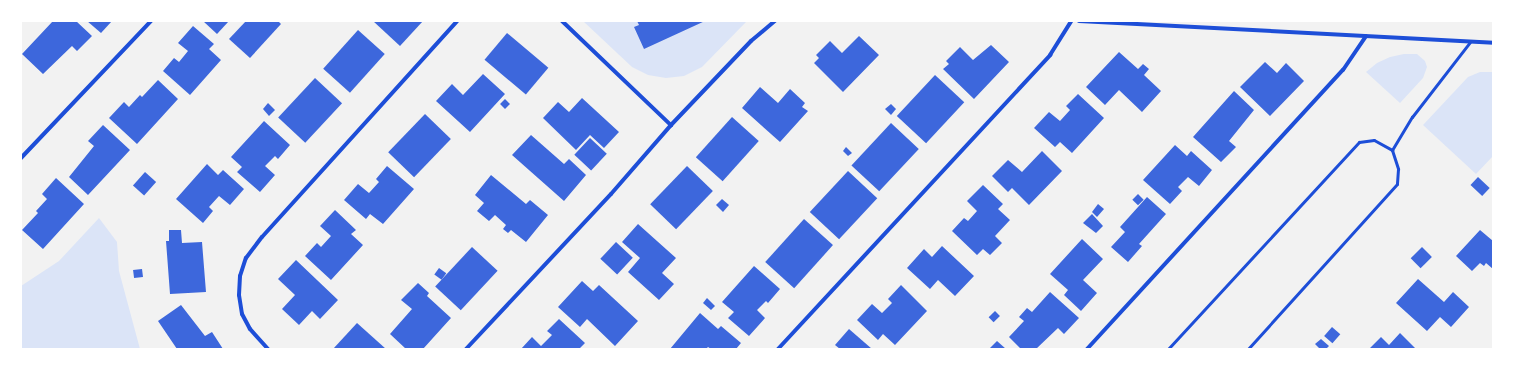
<!DOCTYPE html>
<style>
body{margin:0}
#map{position:relative;width:1514px;height:370px;overflow:hidden;background:#f2f2f2;font-family:"PT Sans",sans-serif}
div>[style]{position:absolute}
.green>*{inset:0;background:#dbe4f7}
.building>*{inset:0;background:#3d67dc;transform-origin:0 0}
.service>*{height:3px;margin:-1.5px;padding:0 1.5px;transform-origin:1.5px;border-radius:1.5px;background:#1d4ed8}
.minor>*{height:4px;margin:-2px;padding:0 2px;transform-origin:2px;border-radius:2px;background:#1d4ed8}
span{translate:-50% -50%;white-space:nowrap;text-align:center;line-height:1.15;-webkit-text-stroke:3px #fff;paint-order:stroke}
.frame{position:absolute;inset:0;border:22px solid #fff;pointer-events:none}
</style>
<div id="map">
<div class="green">
<div style="clip-path:polygon(583px 21px,747px 21px,702px 67px,684px 76px,666px 78px,648px 75px,632px 67px)"></div>
<div style="clip-path:polygon(1404px 54px,1417px 54px,1425px 61px,1427px 67px,1423px 78px,1400px 103px,1366px 72px,1377px 63px,1390px 57px)"></div>
<div style="clip-path:polygon(1480px 72px,1493px 72px,1493px 156px,1476px 174px,1423px 125px,1468px 77px)"></div>
<div style="clip-path:polygon(99px 218px,117px 242px,119px 271px,140px 349px,21px 349px,21px 286px,59px 261px)"></div>
</div>
<div class="building">
<div style="clip-path:polygon(53px 21px,76px 21px,92px 36px,77px 51px,72px 46px,43px 74px,22px 54px)"></div>
<div style="clip-path:polygon(87px 21px,112px 21px,101px 33px)"></div>
<div style="clip-path:polygon(203px 21px,229px 21px,217px 34px)"></div>
<div style="clip-path:polygon(246px 21px,278px 21px,281px 24px,250px 58px,229px 39px)"></div>
<div style="clip-path:polygon(373px 21px,423px 21px,400px 46px)"></div>
<div style="clip-path:polygon(637px 21px,705px 21px,644px 49px,634px 27px,639px 25px)"></div>
<div style="clip-path:polygon(193px 26px,214px 44px,209px 49px,221px 60px,190px 95px,163px 71px,174px 58px,179px 62px,188px 51px,178px 43px)"></div>
<div style="left:358px;top:30px;width:36px;height:52px;rotate:42deg"></div>
<div style="left:507px;top:33px;width:54px;height:35px;rotate:40deg"></div>
<div style="clip-path:polygon(859px 36px,879px 55px,843px 92px,814px 63px,819px 58px,816px 55px,830px 41px,842px 53px)"></div>
<div style="clip-path:polygon(991px 45px,1009px 62px,974px 99px,943px 69px,949px 64px,946px 61px,960px 47px,973px 60px)"></div>
<div style="clip-path:polygon(1119px 52px,1138px 69px,1143px 64px,1149px 69px,1144px 75px,1161px 91px,1142px 112px,1119px 90px,1105px 105px,1086px 87px)"></div>
<div style="clip-path:polygon(1265px 62px,1277px 73px,1286px 63px,1304px 81px,1270px 116px,1240px 87px)"></div>
<div style="clip-path:polygon(483px 74px,505px 94px,470px 132px,436px 101px,452px 84px,463px 95px)"></div>
<div style="left:935px;top:75px;width:40px;height:56px;rotate:43deg"></div>
<div style="left:315px;top:78px;width:37px;height:54px;rotate:43deg"></div>
<div style="clip-path:polygon(158px 80px,178px 99px,137px 144px,109px 118px,124px 102px,129px 107px,140px 95px,142px 97px)"></div>
<div style="clip-path:polygon(760px 87px,778px 103px,790px 89px,805px 103px,802px 107px,808px 111px,780px 142px,742px 108px)"></div>
<div style="clip-path:polygon(1234px 91px,1254px 110px,1229px 141px,1236px 147px,1221px 162px,1193px 137px)"></div>
<div style="clip-path:polygon(1078px 94px,1104px 118px,1072px 153px,1060px 142px,1055px 147px,1034px 128px,1049px 112px,1060px 121px,1070px 110px,1066px 106px)"></div>
<div style="clip-path:polygon(582px 98px,619px 132px,604px 148px,590px 135px,576px 150px,543px 118px,558px 102px,569px 112px)"></div>
<div style="left:505px;top:99px;width:7px;height:7px;rotate:45deg"></div>
<div style="clip-path:polygon(268px 103px,275px 110px,269px 116px,263px 109px)"></div>
<div style="clip-path:polygon(891px 104px,896px 109px,891px 115px,885px 109px)"></div>
<div style="left:425px;top:114px;width:36px;height:53px;rotate:44deg"></div>
<div style="left:732px;top:117px;width:36px;height:54px;rotate:42deg"></div>
<div style="clip-path:polygon(264px 121px,290px 145px,278px 159px,275px 156px,265px 166px,275px 175px,260px 192px,237px 172px,242px 167px,231px 157px)"></div>
<div style="left:891px;top:123px;width:38px;height:58px;rotate:43deg"></div>
<div style="clip-path:polygon(103px 125px,130px 150px,88px 195px,69px 177px,94px 146px,88px 141px)"></div>
<div style="clip-path:polygon(531px 135px,564px 164px,569px 159px,586px 175px,564px 201px,512px 155px)"></div>
<div style="left:590px;top:138px;width:23px;height:23px;rotate:43deg"></div>
<div style="clip-path:polygon(1175px 145px,1187px 156px,1191px 151px,1212px 170px,1199px 186px,1188px 177px,1178px 187px,1182px 191px,1170px 204px,1143px 180px)"></div>
<div style="clip-path:polygon(846px 147px,852px 153px,848px 156px,843px 151px)"></div>
<div style="clip-path:polygon(1042px 151px,1062px 171px,1029px 205px,1012px 188px,1008px 192px,992px 176px,1008px 160px,1022px 172px)"></div>
<div style="clip-path:polygon(207px 164px,218px 175px,223px 170px,244px 189px,230px 205px,219px 196px,209px 207px,213px 211px,203px 223px,176px 199px)"></div>
<div style="clip-path:polygon(387px 166px,414px 189px,383px 224px,370px 214px,366px 219px,344px 200px,358px 184px,369px 193px,379px 182px,376px 179px)"></div>
<div style="left:687px;top:166px;width:36px;height:53px;rotate:44deg"></div>
<div style="left:848px;top:171px;width:40px;height:56px;rotate:43deg"></div>
<div style="left:145px;top:172px;width:15px;height:18px;rotate:42deg"></div>
<div style="clip-path:polygon(491px 175px,526px 204px,530px 200px,548px 215px,526px 242px,511px 230px,508px 233px,503px 229px,506px 225px,495px 215px,489px 221px,477px 211px,484px 203px,475px 195px)"></div>
<div style="left:1478px;top:177px;width:16px;height:11px;rotate:43deg"></div>
<div style="clip-path:polygon(56px 178px,84px 204px,43px 249px,22px 230px,38px 213px,36px 211px,47px 199px,42px 194px)"></div>
<div style="clip-path:polygon(983px 185px,1003px 204px,998px 209px,1010px 220px,995px 236px,1002px 243px,990px 255px,983px 249px,977px 255px,952px 231px,964px 218px,968px 221px,977px 211px,967px 201px)"></div>
<div style="left:1138px;top:194px;width:8px;height:8px;rotate:45deg"></div>
<div style="clip-path:polygon(1147px 197px,1166px 214px,1139px 244px,1142px 246px,1128px 262px,1111px 247px,1125px 232px,1120px 227px)"></div>
<div style="clip-path:polygon(722px 199px,729px 205px,723px 212px,716px 205px)"></div>
<div style="clip-path:polygon(1098px 204px,1104px 209px,1097px 217px,1092px 212px)"></div>
<div style="clip-path:polygon(335px 210px,356px 230px,351px 234px,363px 245px,331px 280px,305px 256px,317px 243px,321px 247px,331px 236px,320px 226px)"></div>
<div style="clip-path:polygon(1092px 214px,1103px 226px,1096px 233px,1083px 223px)"></div>
<div style="left:804px;top:219px;width:39px;height:58px;rotate:42deg"></div>
<div style="clip-path:polygon(638px 224px,676px 258px,662px 273px,674px 284px,659px 300px,628px 272px,640px 258px,622px 242px)"></div>
<div style="clip-path:polygon(169px 230px,181px 230px,182px 243px,202px 242px,206px 292px,170px 294px,166px 241px,169px 241px)"></div>
<div style="clip-path:polygon(1480px 230px,1493px 241px,1493px 269px,1486px 263px,1484px 266px,1480px 263px,1472px 271px,1456px 256px)"></div>
<div style="clip-path:polygon(1082px 239px,1103px 259px,1083px 280px,1097px 293px,1081px 311px,1064px 295px,1068px 290px,1050px 274px)"></div>
<div style="left:616px;top:242px;width:23px;height:23px;rotate:43deg"></div>
<div style="clip-path:polygon(942px 246px,974px 276px,955px 296px,938px 280px,930px 289px,907px 268px,924px 249px,932px 257px)"></div>
<div style="left:472px;top:247px;width:35px;height:54px;rotate:43deg"></div>
<div style="left:1422px;top:247px;width:14px;height:16px;rotate:45deg"></div>
<div style="clip-path:polygon(296px 260px,338px 300px,320px 319px,312px 311px,299px 325px,282px 309px,295px 295px,278px 279px)"></div>
<div style="clip-path:polygon(754px 266px,780px 289px,768px 303px,766px 301px,757px 310px,765px 318px,749px 336px,728px 318px,734px 312px,722px 302px)"></div>
<div style="left:439px;top:268px;width:9px;height:8px;rotate:36deg"></div>
<div style="left:142px;top:269px;width:8px;height:9px;rotate:83deg"></div>
<div style="clip-path:polygon(1418px 279px,1444px 302px,1453px 292px,1469px 307px,1451px 327px,1440px 317px,1427px 331px,1396px 303px)"></div>
<div style="clip-path:polygon(582px 281px,593px 291px,599px 285px,638px 321px,615px 346px,587px 319px,580px 327px,558px 307px)"></div>
<div style="clip-path:polygon(418px 283px,429px 293px,427px 296px,451px 318px,423px 349px,406px 349px,390px 334px,412px 309px,401px 300px)"></div>
<div style="clip-path:polygon(901px 285px,927px 311px,895px 345px,883px 334px,878px 340px,857px 320px,872px 304px,882px 313px,892px 303px,888px 299px)"></div>
<div style="clip-path:polygon(1050px 292px,1079px 318px,1064px 334px,1058px 328px,1036px 349px,1021px 349px,1009px 337px,1024px 321px,1019px 317px,1027px 308px,1032px 312px)"></div>
<div style="clip-path:polygon(707px 298px,715px 306px,711px 310px,703px 303px)"></div>
<div style="clip-path:polygon(181px 305px,205px 336px,212px 332px,223px 349px,177px 349px,158px 321px)"></div>
<div style="left:995px;top:311px;width:7px;height:9px;rotate:45deg"></div>
<div style="clip-path:polygon(700px 313px,718px 329px,721px 326px,741px 343px,736px 349px,711px 349px,708px 347px,706px 349px,670px 349px)"></div>
<div style="clip-path:polygon(559px 319px,585px 343px,579px 349px,521px 349px,532px 337px,541px 346px,552px 335px,547px 331px)"></div>
<div style="clip-path:polygon(357px 323px,386px 349px,333px 349px)"></div>
<div style="left:1332px;top:327px;width:11px;height:12px;rotate:41deg"></div>
<div style="clip-path:polygon(849px 329px,872px 349px,840px 349px,835px 345px)"></div>
<div style="clip-path:polygon(1400px 333px,1416px 349px,1369px 349px,1381px 337px,1389px 345px)"></div>
<div style="clip-path:polygon(1321px 339px,1329px 346px,1326px 349px,1320px 349px,1315px 344px)"></div>
<div style="clip-path:polygon(997px 341px,1006px 349px,989px 349px)"></div>
</div>
<div class="service">
<div style="left:1392px;top:150px;width:39px;rotate:-59deg"></div>
<div style="left:1412px;top:117px;width:95px;rotate:-52.3deg"></div>
<div style="left:1168px;top:349px;width:282px;rotate:-47.3deg"></div>
<div style="left:1359px;top:142px;width:15px;rotate:-8deg"></div>
<div style="left:1374px;top:140px;width:21px;rotate:29deg"></div>
<div style="left:1392px;top:150px;width:20px;rotate:72deg"></div>
<div style="left:1398px;top:169px;width:15px;rotate:94deg"></div>
<div style="left:1397px;top:184px;width:222px;rotate:132.1deg"></div>
</div>
<div class="minor">
<div style="left:562px;top:21px;width:151px;rotate:43.7deg"></div>
<div style="left:1079px;top:21px;width:415px;rotate:3deg"></div>
<div style="left:21px;top:158px;width:189px;rotate:-46.5deg"></div>
<div style="left:268px;top:349px;width:27px;rotate:-132deg"></div>
<div style="left:250px;top:329px;width:17px;rotate:-118deg"></div>
<div style="left:242px;top:314px;width:19px;rotate:-99deg"></div>
<div style="left:239px;top:295px;width:19px;rotate:-87deg"></div>
<div style="left:240px;top:276px;width:19px;rotate:-72deg"></div>
<div style="left:246px;top:258px;width:26px;rotate:-53deg"></div>
<div style="left:262px;top:237px;width:291px;rotate:-47.9deg"></div>
<div style="left:466px;top:349px;width:212px;rotate:-46.9deg"></div>
<div style="left:611px;top:194px;width:91px;rotate:-49deg"></div>
<div style="left:671px;top:125px;width:116px;rotate:-46.4deg"></div>
<div style="left:751px;top:41px;width:31px;rotate:-40deg"></div>
<div style="left:778px;top:349px;width:401px;rotate:-47.2deg"></div>
<div style="left:1050px;top:55px;width:40px;rotate:-58deg"></div>
<div style="left:1087px;top:349px;width:379px;rotate:-47.5deg"></div>
<div style="left:1343px;top:70px;width:41px;rotate:-55.9deg"></div>
</div>
<div class="frame"></div>
</div>
